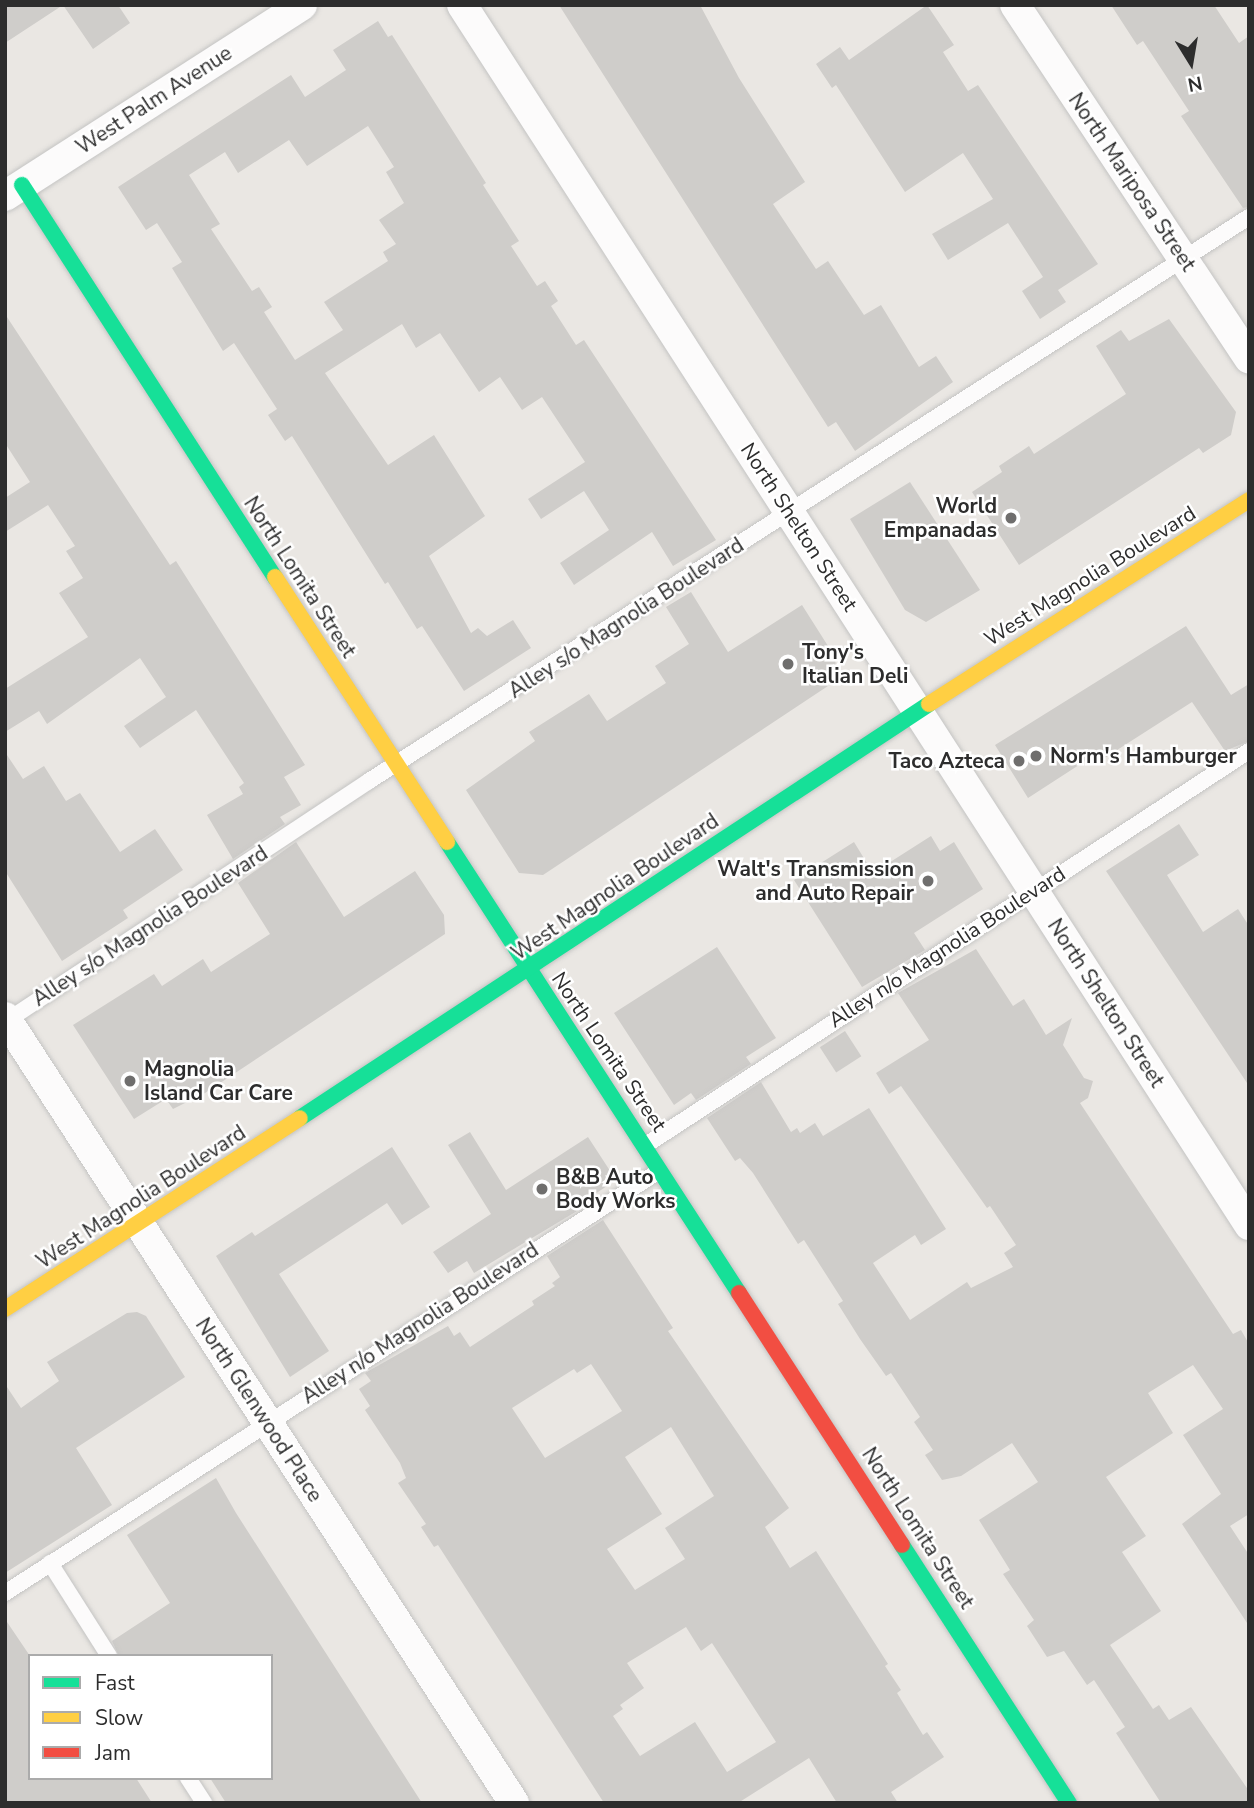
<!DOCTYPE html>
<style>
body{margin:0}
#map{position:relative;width:1254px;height:1808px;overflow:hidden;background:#eae7e3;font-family:"Nunito Sans",sans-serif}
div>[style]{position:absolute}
.building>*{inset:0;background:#cfcdca;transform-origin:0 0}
.roads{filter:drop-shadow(0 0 2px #c4c4c3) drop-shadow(0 0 2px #c4c4c3)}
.lane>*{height:16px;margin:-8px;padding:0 8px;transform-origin:8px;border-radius:8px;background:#fcfbfb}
.street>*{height:30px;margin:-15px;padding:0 15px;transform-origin:15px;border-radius:15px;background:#fcfbfb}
.fast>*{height:16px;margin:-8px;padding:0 8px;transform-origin:8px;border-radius:8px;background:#16e098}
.slow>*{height:16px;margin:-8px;padding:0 8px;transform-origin:8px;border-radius:8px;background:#ffcf43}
.jam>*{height:16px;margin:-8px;padding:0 8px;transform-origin:8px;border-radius:8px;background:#f24e42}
.dots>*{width:19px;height:19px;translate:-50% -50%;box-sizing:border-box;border:4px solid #fff;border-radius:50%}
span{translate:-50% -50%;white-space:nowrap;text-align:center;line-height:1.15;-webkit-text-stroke:5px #fff;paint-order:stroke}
.street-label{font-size:21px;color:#2d2d2d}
.poi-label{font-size:21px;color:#2d2d2d;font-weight:700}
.right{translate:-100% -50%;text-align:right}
.left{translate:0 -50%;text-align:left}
.frame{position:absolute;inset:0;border:7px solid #2d2d2d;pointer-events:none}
.legend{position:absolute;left:28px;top:1654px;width:245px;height:126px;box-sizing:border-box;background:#fff;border:2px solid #ababab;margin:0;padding:9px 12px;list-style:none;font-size:21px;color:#2d2d2d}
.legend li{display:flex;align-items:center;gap:14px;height:35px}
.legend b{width:35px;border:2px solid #ababab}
.north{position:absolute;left:1156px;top:28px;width:70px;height:70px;-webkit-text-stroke:5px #fff;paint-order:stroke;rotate:169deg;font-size:19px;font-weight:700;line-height:28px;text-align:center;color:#2d2d2d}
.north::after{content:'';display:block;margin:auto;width:24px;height:32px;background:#2d2d2d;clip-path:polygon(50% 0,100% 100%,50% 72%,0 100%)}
</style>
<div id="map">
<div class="building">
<div style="clip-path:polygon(5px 5px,118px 5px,130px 23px,93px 49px,63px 5px,5px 43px)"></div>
<div style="clip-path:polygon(559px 5px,700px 5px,739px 78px,805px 182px,773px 204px,816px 269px,828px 261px,864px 315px,881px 305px,919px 367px,936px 356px,953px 382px,855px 451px,836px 422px,828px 427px)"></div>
<div style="clip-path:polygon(927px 5px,954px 45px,943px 52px,968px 91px,978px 85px,1098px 264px,1058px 290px,1066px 302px,1040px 319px,1022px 291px,1043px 277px,1008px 223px,948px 260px,932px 234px,993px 199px,963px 153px,905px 192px,836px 85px,832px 88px,816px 64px,840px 47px,849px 60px)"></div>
<div style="clip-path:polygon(1111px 5px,1214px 5px,1239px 43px,1249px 36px,1249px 207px,1243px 208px,1181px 116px,1189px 111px,1143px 41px,1137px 45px)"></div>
<div style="clip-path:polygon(evenodd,378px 21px,388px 37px,392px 35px,486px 183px,483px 185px,519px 241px,511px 246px,537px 286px,545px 281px,558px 301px,551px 306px,576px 345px,584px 340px,716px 540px,673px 566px,652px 532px,574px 585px,560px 563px,609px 530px,584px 491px,541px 519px,528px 499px,585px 462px,542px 397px,522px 410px,500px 377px,479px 392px,440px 333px,416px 348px,402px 324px,325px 373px,388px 465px,434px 435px,485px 516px,429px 556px,471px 633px,478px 628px,487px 636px,513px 620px,531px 648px,464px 691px,422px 626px,417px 629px,388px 582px,385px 584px,292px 436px,285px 441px,268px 415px,277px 409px,234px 343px,223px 351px,172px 268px,182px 262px,157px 223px,146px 230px,118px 187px,291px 75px,305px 97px,346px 70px,333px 50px,378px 21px,368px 126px,394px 167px,386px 172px,404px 203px,379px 220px,396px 244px,383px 252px,388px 261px,324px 302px,343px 330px,295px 360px,264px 312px,272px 307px,259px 287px,252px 291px,211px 229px,220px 224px,189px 175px,225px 152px,238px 173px,289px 140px,307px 166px,368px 126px)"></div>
<div style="clip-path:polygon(5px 314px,170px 565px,176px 561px,305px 765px,284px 777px,301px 805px,280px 817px,285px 824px,233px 859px,207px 815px,243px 794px,239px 787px,244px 783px,196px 710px,140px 748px,124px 726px,166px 697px,140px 658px,47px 724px,39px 711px,5px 732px,5px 689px,88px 637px,59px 593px,83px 578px,66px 551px,75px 546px,48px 505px,5px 532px,5px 498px,30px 482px,5px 443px)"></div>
<div style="clip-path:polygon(1169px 319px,1236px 412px,1231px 435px,1203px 453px,1199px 448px,1019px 565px,972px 492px,1002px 472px,999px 466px,1029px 446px,1034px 454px,1126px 394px,1096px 346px,1121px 330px,1129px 341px)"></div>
<div style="clip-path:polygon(910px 482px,980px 590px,926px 622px,905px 610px,850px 519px)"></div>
<div style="clip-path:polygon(691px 592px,728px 652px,802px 605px,835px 657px,837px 680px,543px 875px,519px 873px,466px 790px,535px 741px,529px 732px,589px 694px,607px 721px,666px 683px,655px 666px,689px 644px,666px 607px)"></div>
<div style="clip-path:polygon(1186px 626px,1231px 695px,1249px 684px,1249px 741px,1225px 751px,1192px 702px,1103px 759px,1099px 752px,1028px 798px,995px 745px)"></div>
<div style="clip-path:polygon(5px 752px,23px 779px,44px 766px,66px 801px,80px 793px,120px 852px,155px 829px,183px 870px,123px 910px,128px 918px,62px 961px,5px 871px)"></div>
<div style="clip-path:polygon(1179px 824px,1199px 855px,1167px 875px,1203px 932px,1238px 909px,1249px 926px,1249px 1086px,1106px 871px)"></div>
<div style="clip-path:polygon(931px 836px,940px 851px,954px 842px,983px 889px,914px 933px,925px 950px,862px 987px,794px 880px,854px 842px,873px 873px)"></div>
<div style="clip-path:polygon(296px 842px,344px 917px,415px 871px,444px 915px,445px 934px,205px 1093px,173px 1109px,166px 1099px,134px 1119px,73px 1025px,154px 974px,162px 986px,203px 959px,211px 972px,270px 934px,238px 883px)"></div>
<div style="clip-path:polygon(717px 947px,776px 1038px,746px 1057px,751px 1064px,696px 1100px,691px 1093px,674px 1105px,614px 1013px)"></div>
<div style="clip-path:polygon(976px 949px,1013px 1006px,1024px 999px,1046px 1035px,1072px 1018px,1063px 1045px,1084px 1078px,1093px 1081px,1088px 1098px,1080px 1103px,1233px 1334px,1241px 1330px,1249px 1344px,1249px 1514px,1230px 1526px,1249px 1555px,1249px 1626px,1182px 1524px,1221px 1494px,1183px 1435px,1223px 1409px,1193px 1365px,1148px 1393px,1173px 1433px,1106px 1477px,1146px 1536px,1122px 1552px,1161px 1611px,1110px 1645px,1153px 1709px,1159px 1705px,1169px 1720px,1191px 1707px,1249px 1791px,1249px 1803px,1161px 1803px,1116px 1733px,1125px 1727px,1094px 1680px,1087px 1685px,1064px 1651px,1047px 1657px,1027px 1626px,1034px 1620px,1003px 1574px,1010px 1570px,979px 1520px,1038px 1482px,1012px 1443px,961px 1476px,942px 1480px,925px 1455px,933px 1450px,914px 1422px,920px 1417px,891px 1373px,886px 1376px,860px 1339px,838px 1304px,843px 1301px,804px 1240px,798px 1244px,753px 1173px,740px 1158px,735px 1161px,707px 1118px,761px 1082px,791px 1132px,797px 1128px,800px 1133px,815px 1123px,823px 1136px,869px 1108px,946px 1229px,921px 1245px,915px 1235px,873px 1263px,910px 1320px,967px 1282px,971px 1288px,1013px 1267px,1004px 1253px,1016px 1245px,990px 1206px,987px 1208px,901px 1086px,889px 1094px,876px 1073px,929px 1040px,898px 993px)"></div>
<div style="left:845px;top:1031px;width:30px;height:30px;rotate:57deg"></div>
<div style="clip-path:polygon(470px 1132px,506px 1190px,588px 1137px,616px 1180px,589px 1198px,592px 1202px,474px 1273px,467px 1261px,448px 1273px,433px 1252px,491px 1214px,448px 1145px)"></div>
<div style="clip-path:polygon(392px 1147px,430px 1207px,402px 1225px,387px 1203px,279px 1274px,329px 1351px,290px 1377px,216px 1256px,252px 1232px,255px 1236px)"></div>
<div style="clip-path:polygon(evenodd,603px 1220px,673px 1328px,668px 1331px,789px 1508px,765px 1527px,790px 1568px,816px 1551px,888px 1664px,885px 1666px,901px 1690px,897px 1693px,923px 1735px,927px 1732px,944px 1757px,891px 1792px,898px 1803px,837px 1803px,809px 1758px,738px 1803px,604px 1803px,438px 1545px,434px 1547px,421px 1527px,426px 1524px,398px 1483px,406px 1478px,400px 1463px,365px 1410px,370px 1406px,359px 1389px,371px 1381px,365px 1373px,448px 1326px,454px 1336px,460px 1332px,470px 1347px,534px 1305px,532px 1301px,555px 1286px,552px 1283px,560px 1277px,547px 1256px,603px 1220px,591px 1364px,622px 1411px,545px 1458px,512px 1408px,574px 1369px,577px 1373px,591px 1364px,603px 1220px,671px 1427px,714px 1496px,665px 1528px,685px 1559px,635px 1590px,607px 1549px,662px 1514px,625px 1457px,671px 1427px,603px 1220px,686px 1627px,701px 1651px,712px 1643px,776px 1742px,727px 1772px,695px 1722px,640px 1756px,613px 1716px,623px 1709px,620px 1705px,644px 1688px,627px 1663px,686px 1627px)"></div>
<div style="clip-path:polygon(137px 1312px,146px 1316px,185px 1377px,76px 1448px,112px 1505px,5px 1573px,5px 1384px,21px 1408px,59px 1381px,47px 1362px,127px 1313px)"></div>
<div style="clip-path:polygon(216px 1478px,236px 1513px,422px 1803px,226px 1803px,210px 1778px,271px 1778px,271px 1656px,119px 1656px,112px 1641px,170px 1603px,127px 1535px)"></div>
<div style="clip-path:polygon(5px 1619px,30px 1656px,30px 1778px,136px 1778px,152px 1803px,5px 1803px)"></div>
</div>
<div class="roads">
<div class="lane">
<div style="left:5px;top:1022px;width:437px;rotate:-33.5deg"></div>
<div style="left:369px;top:781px;width:1045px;rotate:-32.66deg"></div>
<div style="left:646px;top:1145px;width:720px;rotate:-33.16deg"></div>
<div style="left:50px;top:1563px;width:110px;rotate:57.6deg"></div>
<div style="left:5px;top:1593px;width:778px;rotate:-32.83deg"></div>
<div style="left:188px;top:1778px;width:30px;rotate:57deg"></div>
</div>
<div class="street">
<div style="left:462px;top:5px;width:1452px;rotate:57.17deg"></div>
<div style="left:1015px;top:5px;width:424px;rotate:56.5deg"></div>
<div style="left:5px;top:196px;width:353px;rotate:-32.7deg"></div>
<div style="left:5px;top:1017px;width:936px;rotate:57.07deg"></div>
</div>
<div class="fast">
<div style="left:22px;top:185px;width:467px;rotate:57.2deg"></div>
<div style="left:447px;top:842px;width:537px;rotate:57.08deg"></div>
<div style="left:300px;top:1118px;width:753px;rotate:-33.35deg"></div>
<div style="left:902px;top:1545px;width:307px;rotate:57.1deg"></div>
</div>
<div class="slow">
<div style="left:275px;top:577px;width:316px;rotate:57deg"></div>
<div style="left:929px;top:704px;width:379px;rotate:-32.5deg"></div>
<div style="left:5px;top:1309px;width:351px;rotate:-32.9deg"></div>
</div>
<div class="jam">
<div style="left:739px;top:1293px;width:300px;rotate:57.1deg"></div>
</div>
</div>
<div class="dots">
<div style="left:1011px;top:518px;background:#6f6e6d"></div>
<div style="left:788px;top:664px;background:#6f6e6d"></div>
<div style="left:1036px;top:756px;background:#6f6e6d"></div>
<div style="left:1019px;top:761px;background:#6f6e6d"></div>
<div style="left:928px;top:881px;background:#6f6e6d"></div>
<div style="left:130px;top:1081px;background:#6f6e6d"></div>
<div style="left:542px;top:1189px;background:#6f6e6d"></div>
</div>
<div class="street-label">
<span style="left:154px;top:100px;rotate:-33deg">West Palm Avenue</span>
<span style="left:1132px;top:182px;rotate:56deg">North Mariposa Street</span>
<span style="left:799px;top:527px;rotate:57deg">North Shelton Street</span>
<span style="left:1090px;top:576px;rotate:-32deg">West Magnolia Boulevard</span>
<span style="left:300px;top:577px;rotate:57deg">North Lomita Street</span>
<span style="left:626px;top:618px;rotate:-33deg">Alley s/o Magnolia Boulevard</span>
<span style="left:615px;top:887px;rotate:-34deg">West Magnolia Boulevard</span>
<span style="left:150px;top:926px;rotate:-33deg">Alley s/o Magnolia Boulevard</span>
<span style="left:947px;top:947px;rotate:-33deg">Alley n/o Magnolia Boulevard</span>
<span style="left:1106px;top:1003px;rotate:57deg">North Shelton Street</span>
<span style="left:609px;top:1052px;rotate:56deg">North Lomita Street</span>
<span style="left:141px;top:1197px;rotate:-33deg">West Magnolia Boulevard</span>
<span style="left:420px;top:1323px;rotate:-33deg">Alley n/o Magnolia Boulevard</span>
<span style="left:259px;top:1410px;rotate:57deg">North Glenwood Place</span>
<span style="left:918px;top:1528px;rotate:57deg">North Lomita Street</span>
</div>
<div class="poi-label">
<span class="right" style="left:997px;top:518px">World<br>Empanadas</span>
<span class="left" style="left:802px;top:664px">Tony's<br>Italian Deli</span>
<span class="left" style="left:1050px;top:756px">Norm's Hamburger</span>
<span class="right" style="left:1005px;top:761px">Taco Azteca</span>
<span class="right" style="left:914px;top:881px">Walt's Transmission<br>and Auto Repair</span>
<span class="left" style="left:144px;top:1081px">Magnolia<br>Island Car Care</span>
<span class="left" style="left:556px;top:1189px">B&amp;B Auto<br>Body Works</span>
</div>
<div class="frame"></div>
<ul class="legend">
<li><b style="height:9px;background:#16e098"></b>Fast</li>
<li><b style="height:9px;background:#ffcf43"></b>Slow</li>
<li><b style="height:9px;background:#f24e42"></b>Jam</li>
</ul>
<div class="north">N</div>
</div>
